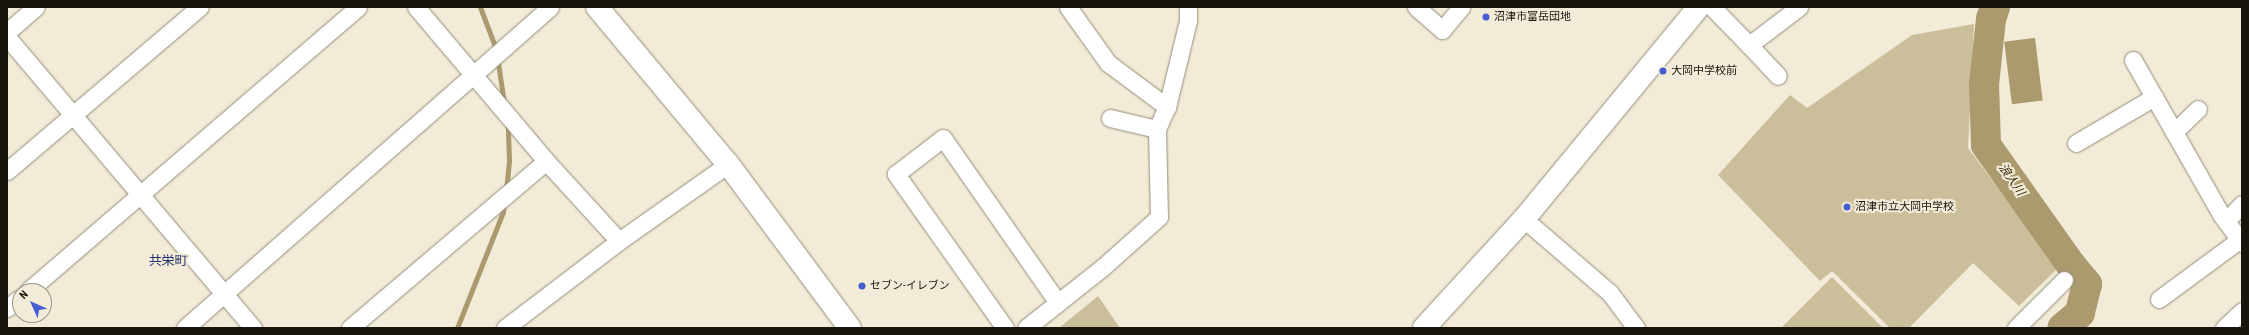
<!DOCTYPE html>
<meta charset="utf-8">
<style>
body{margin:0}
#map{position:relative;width:2249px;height:335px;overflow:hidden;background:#f2ebd8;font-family:"Roboto Condensed","Noto Sans JP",sans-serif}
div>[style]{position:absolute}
.green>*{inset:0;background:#cbbe9b}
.water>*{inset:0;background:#aa9a6e;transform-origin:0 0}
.stream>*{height:5px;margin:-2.5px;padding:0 2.5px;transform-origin:2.5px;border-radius:2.5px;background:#aa9a6e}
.river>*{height:30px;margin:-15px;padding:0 15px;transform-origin:15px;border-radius:15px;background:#aa9a6e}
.roads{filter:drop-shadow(0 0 1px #938d7b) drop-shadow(0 0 1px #938d7b)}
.street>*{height:17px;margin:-8.5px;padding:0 8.5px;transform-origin:8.5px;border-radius:8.5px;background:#fff}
.secondary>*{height:22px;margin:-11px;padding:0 11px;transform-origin:11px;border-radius:11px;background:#fff}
.dots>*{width:11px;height:11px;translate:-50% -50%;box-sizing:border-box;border:2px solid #f2ebd8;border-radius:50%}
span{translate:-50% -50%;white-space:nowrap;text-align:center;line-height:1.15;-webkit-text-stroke:4px #f2ebd8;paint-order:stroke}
.poi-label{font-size:11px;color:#17150e}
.left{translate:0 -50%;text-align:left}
.water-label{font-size:12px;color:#342802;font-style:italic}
.quarter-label{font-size:13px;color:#27356e}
.frame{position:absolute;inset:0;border:8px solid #17150e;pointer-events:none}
.north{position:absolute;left:12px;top:283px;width:40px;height:40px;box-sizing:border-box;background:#f2ebd8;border:1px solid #9a9587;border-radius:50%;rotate:315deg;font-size:11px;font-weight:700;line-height:16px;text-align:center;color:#17150e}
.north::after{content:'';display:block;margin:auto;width:14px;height:18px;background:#455dd0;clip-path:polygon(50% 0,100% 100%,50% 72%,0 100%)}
</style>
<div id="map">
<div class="green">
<div style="clip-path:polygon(1974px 24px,1968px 148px,2058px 268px,2019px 306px,1973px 263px,1909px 328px,1890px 328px,1832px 271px,1820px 281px,1718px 175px,1790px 95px,1807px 108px,1912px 35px)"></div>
<div style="clip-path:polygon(1832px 277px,1883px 328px,1781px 328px)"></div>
<div style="clip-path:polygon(1098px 296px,1120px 328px,1059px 328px)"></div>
</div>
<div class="water">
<div style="left:2035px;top:38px;width:63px;height:31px;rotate:83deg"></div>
</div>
<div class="stream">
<div style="left:480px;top:7px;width:45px;rotate:69.1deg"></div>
<div style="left:496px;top:49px;width:55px;rotate:81.6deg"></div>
<div style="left:506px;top:190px;width:29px;rotate:-84deg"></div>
<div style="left:509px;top:161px;width:37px;rotate:-92deg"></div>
<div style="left:457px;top:328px;width:125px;rotate:-68.4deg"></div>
<div style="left:503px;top:212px;width:10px;rotate:-84deg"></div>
</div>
<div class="river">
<div style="left:1995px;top:7px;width:13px;rotate:108deg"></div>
<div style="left:1991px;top:19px;width:65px;rotate:96.1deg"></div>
<div style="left:1984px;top:84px;width:61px;rotate:88.1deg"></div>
<div style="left:1986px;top:145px;width:147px;rotate:54.7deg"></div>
<div style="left:2071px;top:265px;width:25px;rotate:50deg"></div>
<div style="left:2087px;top:284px;width:30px;rotate:104deg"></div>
<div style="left:2080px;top:313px;width:23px;rotate:140deg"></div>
</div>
<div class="roads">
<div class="street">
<div style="left:416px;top:7px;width:202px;rotate:49.8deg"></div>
<div style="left:546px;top:161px;width:108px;rotate:47.6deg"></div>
<div style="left:1068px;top:7px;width:69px;rotate:54.5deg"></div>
<div style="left:1108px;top:63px;width:74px;rotate:36.7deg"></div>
<div style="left:1416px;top:7px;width:35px;rotate:41deg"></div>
<div style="left:1442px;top:30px;width:30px;rotate:-50deg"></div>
<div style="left:1712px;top:7px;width:53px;rotate:45.8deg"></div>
<div style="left:1749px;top:45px;width:63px;rotate:-37.2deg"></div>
<div style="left:7px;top:32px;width:38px;rotate:-41deg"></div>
<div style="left:7px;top:37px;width:381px;rotate:49.8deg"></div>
<div style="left:1749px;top:45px;width:42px;rotate:46.9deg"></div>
<div style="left:2133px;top:60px;width:180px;rotate:60.3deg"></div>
<div style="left:2222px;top:216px;width:34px;rotate:53deg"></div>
<div style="left:1110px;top:118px;width:48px;rotate:13.2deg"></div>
<div style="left:2174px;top:132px;width:33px;rotate:-44deg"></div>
<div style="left:2076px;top:143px;width:91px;rotate:-30.5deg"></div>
<div style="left:7px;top:171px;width:253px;rotate:-40.4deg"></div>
<div style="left:1524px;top:219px;width:113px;rotate:40.7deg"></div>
<div style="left:1610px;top:293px;width:44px;rotate:53.4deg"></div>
<div style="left:2226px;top:221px;width:23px;rotate:-47deg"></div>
<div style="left:28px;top:291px;width:435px;rotate:-40.7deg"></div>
<div style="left:2159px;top:299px;width:99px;rotate:-36.4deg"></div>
<div style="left:7px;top:308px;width:16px;rotate:-38deg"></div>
<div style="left:185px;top:328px;width:486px;rotate:-41.3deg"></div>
<div style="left:350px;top:328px;width:257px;rotate:-40.4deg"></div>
<div style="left:505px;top:328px;width:143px;rotate:-37.3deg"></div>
<div style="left:619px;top:241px;width:133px;rotate:-35.2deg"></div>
<div style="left:1005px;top:328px;width:189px;rotate:-125.3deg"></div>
<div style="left:896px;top:174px;width:59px;rotate:-37.5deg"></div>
<div style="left:943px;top:138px;width:201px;rotate:55.1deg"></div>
<div style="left:1026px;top:328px;width:98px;rotate:-38.4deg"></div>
<div style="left:1103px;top:267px;width:75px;rotate:-41.8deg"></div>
<div style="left:1159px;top:217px;width:88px;rotate:-91.3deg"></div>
<div style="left:1157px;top:129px;width:24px;rotate:-66deg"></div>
<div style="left:1167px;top:107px;width:89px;rotate:-76.3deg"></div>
<div style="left:1188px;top:21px;width:14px;rotate:-90deg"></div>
<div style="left:2016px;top:328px;width:68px;rotate:-45deg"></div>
<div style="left:2224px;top:328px;width:25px;rotate:-43deg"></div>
</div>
<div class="secondary">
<div style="left:597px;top:7px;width:204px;rotate:50.2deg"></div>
<div style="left:728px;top:164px;width:204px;rotate:53.4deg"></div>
<div style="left:1424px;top:328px;width:148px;rotate:-47.5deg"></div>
<div style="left:1524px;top:219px;width:275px;rotate:-50.5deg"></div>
</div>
</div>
<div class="dots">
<div style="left:1486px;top:17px;background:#455dd0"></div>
<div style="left:1663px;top:71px;background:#455dd0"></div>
<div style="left:1847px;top:207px;background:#455dd0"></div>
<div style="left:862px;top:286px;background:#455dd0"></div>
</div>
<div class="poi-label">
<span class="left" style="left:1494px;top:17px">沼津市富岳団地</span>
<span class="left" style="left:1671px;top:71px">大岡中学校前</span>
<span class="left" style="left:1855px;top:207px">沼津市立大岡中学校</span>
<span class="left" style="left:870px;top:286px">セブン-イレブン</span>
</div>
<div class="water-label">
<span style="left:2011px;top:180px;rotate:55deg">浪人川</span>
</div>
<div class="quarter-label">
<span style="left:168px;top:261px">共栄町</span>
</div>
<div class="frame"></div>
<div class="north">N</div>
</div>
